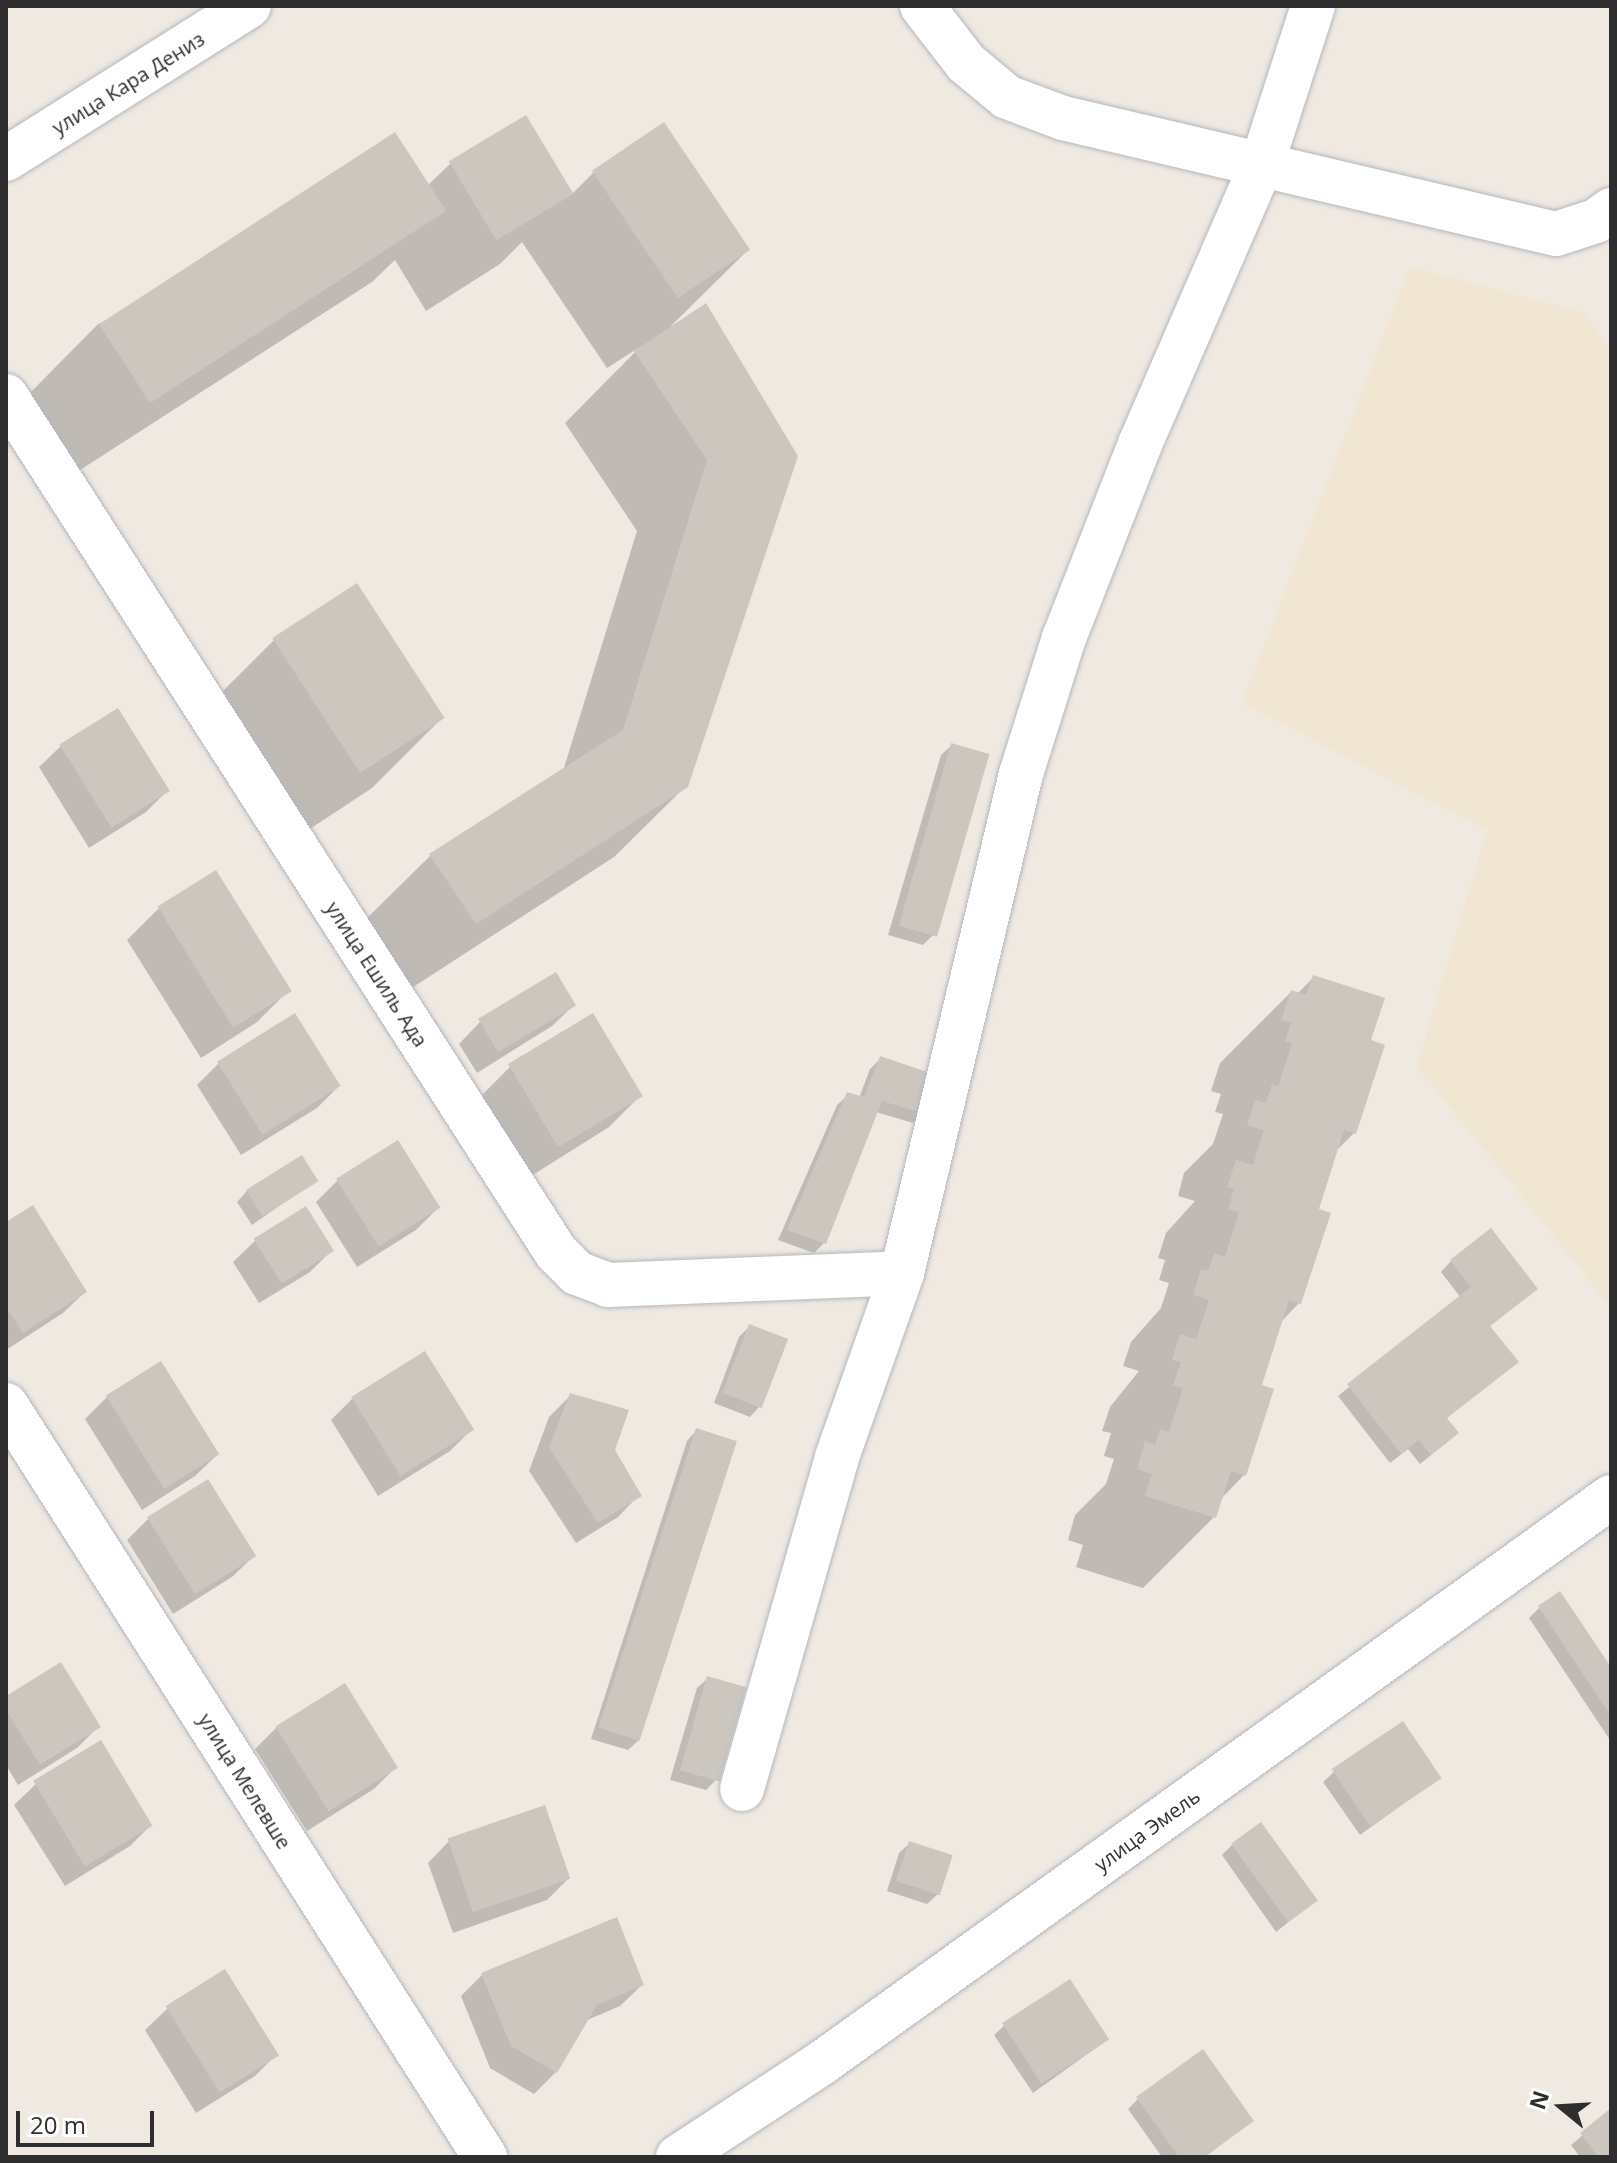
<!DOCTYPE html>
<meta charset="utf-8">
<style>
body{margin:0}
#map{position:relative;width:1617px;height:2163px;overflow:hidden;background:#efe9e1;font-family:"Open Sans",sans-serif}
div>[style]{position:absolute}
.education>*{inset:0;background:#f0e6d1}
.shadow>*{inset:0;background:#0003}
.building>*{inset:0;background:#cbc7bf;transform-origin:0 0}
.roads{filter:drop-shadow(0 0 2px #b4b7c1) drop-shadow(0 0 2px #b4b7c1)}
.minor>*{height:44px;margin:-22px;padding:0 22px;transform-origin:22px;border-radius:22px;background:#fff}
.tertiary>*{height:44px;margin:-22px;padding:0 22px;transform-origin:22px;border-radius:22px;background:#fff}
.secondary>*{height:44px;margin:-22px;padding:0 22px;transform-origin:22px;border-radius:22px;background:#fff}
span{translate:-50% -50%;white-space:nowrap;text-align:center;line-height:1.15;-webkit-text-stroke:7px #fff;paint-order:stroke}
.street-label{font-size:20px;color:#2e2e2e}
.frame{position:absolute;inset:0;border:8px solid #2e2e2e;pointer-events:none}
.north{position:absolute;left:1521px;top:2067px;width:80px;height:80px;-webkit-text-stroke:6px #fff;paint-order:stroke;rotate:288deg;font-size:22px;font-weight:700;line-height:32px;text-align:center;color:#2e2e2e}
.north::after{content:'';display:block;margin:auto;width:28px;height:36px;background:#2e2e2e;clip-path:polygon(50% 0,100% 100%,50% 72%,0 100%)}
.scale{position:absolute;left:16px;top:2111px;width:138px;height:36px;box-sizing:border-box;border:4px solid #2e2e2e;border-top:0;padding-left:10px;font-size:24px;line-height:28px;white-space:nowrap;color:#2e2e2e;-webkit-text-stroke:6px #fff;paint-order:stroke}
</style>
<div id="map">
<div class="education">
<div style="clip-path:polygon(1410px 267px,1585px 313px,1611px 354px,1611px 1307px,1417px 1066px,1487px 830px,1242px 703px)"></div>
</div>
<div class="shadow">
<div style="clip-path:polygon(525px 118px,572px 194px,594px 172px,748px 250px,671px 326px,796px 456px,686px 786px,614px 857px,404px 993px,359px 926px,430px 856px,563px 771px,637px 531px,565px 423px,640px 347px,607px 368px,522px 242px,500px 264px,426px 311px,395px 260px,372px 282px,77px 472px,28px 395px,98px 324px,427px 186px,450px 164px)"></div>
<div style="clip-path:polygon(274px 640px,443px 717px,372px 788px,290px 842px,203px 711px)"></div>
<div style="clip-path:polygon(952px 745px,933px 935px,923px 945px,888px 935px,941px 755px)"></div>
<div style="clip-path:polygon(61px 746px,167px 791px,146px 812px,89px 848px,39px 767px)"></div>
<div style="clip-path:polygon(159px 908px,289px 990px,257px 1022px,201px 1058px,127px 940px)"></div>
<div style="clip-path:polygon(1314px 977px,1368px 1041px,1354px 1133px,1335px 1152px,1317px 1211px,1299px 1303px,1280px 1323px,1260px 1386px,1244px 1475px,1220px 1500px,1214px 1517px,1143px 1588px,1076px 1567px,1083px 1545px,1068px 1540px,1075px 1515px,1106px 1484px,1114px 1459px,1104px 1456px,1111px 1433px,1102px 1431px,1110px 1407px,1139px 1371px,1123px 1366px,1131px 1342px,1161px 1308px,1169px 1283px,1159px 1280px,1165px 1260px,1158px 1258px,1166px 1233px,1195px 1201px,1178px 1196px,1184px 1173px,1213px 1144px,1223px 1114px,1215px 1112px,1221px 1094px,1211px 1091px,1220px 1063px,1291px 992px,1297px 994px)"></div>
<div style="clip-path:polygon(574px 1005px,552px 1026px,477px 1073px,459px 1044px,480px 1022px)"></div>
<div style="clip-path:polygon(880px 1059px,923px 1113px,913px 1123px,876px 1112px,824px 1243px,814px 1253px,778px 1240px,837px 1105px,848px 1095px,859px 1098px,870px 1069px)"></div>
<div style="clip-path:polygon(218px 1064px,339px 1086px,317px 1108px,241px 1155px,197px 1085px)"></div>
<div style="clip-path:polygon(511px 1066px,641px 1095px,609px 1127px,528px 1178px,479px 1098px)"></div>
<div style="clip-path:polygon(338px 1180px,438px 1208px,416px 1230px,357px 1267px,316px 1202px)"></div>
<div style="clip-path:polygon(315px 1181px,252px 1225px,237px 1202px,247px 1191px)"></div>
<div style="clip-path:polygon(6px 1224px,85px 1292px,63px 1313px,6px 1350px)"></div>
<div style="clip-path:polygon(255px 1241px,331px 1251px,310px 1272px,259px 1303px,233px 1262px)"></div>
<div style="clip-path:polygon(1451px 1261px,1536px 1288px,1489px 1327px,1516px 1362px,1445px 1419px,1456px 1433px,1446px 1443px,1420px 1464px,1408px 1449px,1390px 1463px,1338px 1396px,1461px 1298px,1441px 1272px)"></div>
<div style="clip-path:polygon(749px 1327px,760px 1406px,750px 1417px,714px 1403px,739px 1337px)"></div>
<div style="clip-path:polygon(425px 1354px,471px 1430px,450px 1451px,378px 1496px,331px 1420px,352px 1399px)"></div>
<div style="clip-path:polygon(571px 1395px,613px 1450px,639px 1495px,618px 1517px,576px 1543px,529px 1471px,549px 1417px)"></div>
<div style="clip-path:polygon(107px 1397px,217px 1455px,195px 1476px,142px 1510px,85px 1419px)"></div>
<div style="clip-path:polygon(697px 1430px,639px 1740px,628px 1750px,591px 1739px,687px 1441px)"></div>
<div style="clip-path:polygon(148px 1519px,254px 1556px,232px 1577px,173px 1614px,127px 1540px)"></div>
<div style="clip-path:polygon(1539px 1608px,1611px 1671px,1610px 1740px,1529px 1618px)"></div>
<div style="clip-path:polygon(708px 1678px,716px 1780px,706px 1790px,670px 1780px,697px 1688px)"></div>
<div style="clip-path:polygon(6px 1698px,99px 1726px,77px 1748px,18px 1785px,6px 1765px)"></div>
<div style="clip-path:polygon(277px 1727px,395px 1768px,374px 1789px,307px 1831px,255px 1749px)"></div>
<div style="clip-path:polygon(1334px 1772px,1439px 1778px,1360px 1835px,1323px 1782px)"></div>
<div style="clip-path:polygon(36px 1784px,151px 1825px,130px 1846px,65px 1886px,14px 1805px)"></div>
<div style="clip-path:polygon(449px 1841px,568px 1879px,547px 1900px,453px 1933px,428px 1863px)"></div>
<div style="clip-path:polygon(910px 1843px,938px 1894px,927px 1904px,887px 1891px,899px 1853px)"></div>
<div style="clip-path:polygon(1232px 1845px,1315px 1901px,1276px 1932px,1222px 1855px)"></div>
<div style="clip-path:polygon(224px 1972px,276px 2055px,255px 2076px,196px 2113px,145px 2030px,167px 2009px)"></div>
<div style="clip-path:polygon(482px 1975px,642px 1985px,620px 2006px,585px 2021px,556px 2072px,534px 2094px,490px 2068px,461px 1996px)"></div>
<div style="clip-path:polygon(1005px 2025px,1107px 2040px,1033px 2093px,994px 2035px)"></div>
<div style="clip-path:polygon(1138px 2099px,1251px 2121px,1205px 2157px,1162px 2157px,1128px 2109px)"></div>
<div style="clip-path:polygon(1611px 2111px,1611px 2157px,1580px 2157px,1571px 2145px)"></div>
</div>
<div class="building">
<div style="left:526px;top:115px;width:92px;height:90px;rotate:59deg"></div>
<div style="left:664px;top:122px;width:154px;height:87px;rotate:56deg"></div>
<div style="left:395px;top:132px;width:94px;height:353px;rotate:57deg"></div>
<div style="clip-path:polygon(706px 303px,798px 456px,688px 787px,476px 924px,429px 854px,623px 730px,707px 460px,634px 351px)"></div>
<div style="left:357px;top:583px;width:161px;height:101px;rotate:57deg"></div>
<div style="left:118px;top:708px;width:98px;height:69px;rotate:58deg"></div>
<div style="left:951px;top:743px;width:40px;height:190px;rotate:16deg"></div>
<div style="left:216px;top:870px;width:143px;height:69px;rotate:58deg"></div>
<div style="left:556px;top:972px;width:39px;height:91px;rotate:59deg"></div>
<div style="clip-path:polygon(1313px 975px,1385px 998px,1371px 1040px,1385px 1045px,1356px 1134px,1344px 1130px,1319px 1209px,1331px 1213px,1301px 1304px,1289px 1300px,1262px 1385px,1274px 1389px,1246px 1476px,1231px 1471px,1216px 1518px,1145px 1496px,1152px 1474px,1137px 1469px,1145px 1441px,1155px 1445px,1160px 1429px,1169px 1432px,1183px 1388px,1173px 1385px,1181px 1362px,1172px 1360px,1180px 1334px,1196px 1339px,1209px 1300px,1193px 1295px,1201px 1269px,1208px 1271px,1214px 1253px,1225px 1257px,1239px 1212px,1228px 1209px,1234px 1189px,1227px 1187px,1236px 1160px,1253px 1165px,1264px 1130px,1247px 1125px,1255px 1100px,1266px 1103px,1272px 1084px,1278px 1086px,1292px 1044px,1285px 1041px,1291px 1023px,1281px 1020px,1291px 990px,1306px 995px)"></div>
<div style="left:295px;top:1013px;width:86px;height:92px;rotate:58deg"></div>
<div style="left:593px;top:1013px;width:97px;height:99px;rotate:59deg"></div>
<div style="clip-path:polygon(880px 1056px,936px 1075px,925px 1114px,882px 1101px,826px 1244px,787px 1230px,847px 1092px,864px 1097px)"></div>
<div style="left:398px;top:1140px;width:80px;height:73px;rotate:58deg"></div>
<div style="left:302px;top:1155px;width:31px;height:66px;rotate:58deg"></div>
<div style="clip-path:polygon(33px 1205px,87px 1292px,23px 1333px,6px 1307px,6px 1222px)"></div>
<div style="left:306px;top:1206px;width:53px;height:62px;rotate:58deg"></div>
<div style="clip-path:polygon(1491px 1228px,1538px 1289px,1490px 1326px,1519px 1362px,1447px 1418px,1459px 1433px,1431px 1455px,1419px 1440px,1401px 1454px,1347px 1384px,1471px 1287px,1450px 1260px)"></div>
<div style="left:749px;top:1324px;width:42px;height:74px;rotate:21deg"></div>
<div style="left:425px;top:1351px;width:93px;height:87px;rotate:58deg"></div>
<div style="left:161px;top:1361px;width:110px;height:65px;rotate:58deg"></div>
<div style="clip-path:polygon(570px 1393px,629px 1410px,615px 1450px,642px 1496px,598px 1523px,549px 1448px)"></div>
<div style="left:696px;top:1428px;width:43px;height:315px;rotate:18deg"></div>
<div style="left:208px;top:1479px;width:91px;height:72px;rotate:58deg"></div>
<div style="clip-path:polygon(1560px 1591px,1611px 1667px,1611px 1716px,1538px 1606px)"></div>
<div style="clip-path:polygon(61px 1662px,101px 1727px,40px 1765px,6px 1710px,6px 1696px)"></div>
<div style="left:707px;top:1676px;width:41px;height:98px;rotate:16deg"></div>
<div style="left:345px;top:1683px;width:100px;height:82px;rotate:58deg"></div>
<div style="left:1403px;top:1721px;width:69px;height:86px;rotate:56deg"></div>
<div style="left:101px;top:1740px;width:100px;height:79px;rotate:59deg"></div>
<div style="left:545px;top:1805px;width:78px;height:103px;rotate:71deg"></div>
<div style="left:1261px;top:1822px;width:97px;height:37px;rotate:54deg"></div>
<div style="left:909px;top:1841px;width:46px;height:42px;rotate:18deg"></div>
<div style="clip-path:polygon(617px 1917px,644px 1985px,597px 2005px,557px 2073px,511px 2046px,481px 1973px)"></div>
<div style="left:225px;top:1969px;width:102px;height:70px;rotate:58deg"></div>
<div style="left:1070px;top:1979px;width:72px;height:81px;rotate:57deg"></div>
<div style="clip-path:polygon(1203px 2049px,1254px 2121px,1204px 2157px,1179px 2157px,1136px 2097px)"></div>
<div style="clip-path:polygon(1611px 2108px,1611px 2157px,1598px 2157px,1580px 2133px)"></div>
</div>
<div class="roads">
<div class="minor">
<div style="left:922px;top:6px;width:72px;rotate:52.3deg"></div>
<div style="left:966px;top:63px;width:53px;rotate:39.7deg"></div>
<div style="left:1007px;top:97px;width:60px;rotate:20.6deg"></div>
<div style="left:1063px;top:118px;width:506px;rotate:13.24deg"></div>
<div style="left:1556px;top:234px;width:42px;rotate:-18deg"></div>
<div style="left:1596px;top:221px;width:19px;rotate:-36deg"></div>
<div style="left:6px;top:396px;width:1017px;rotate:57.28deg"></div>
<div style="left:556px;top:1252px;width:30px;rotate:45deg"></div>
<div style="left:577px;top:1273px;width:33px;rotate:21deg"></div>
<div style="left:608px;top:1285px;width:294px;rotate:-2.3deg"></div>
<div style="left:742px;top:1789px;width:345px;rotate:-74deg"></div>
<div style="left:837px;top:1457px;width:195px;rotate:-70.5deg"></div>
<div style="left:902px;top:1273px;width:513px;rotate:-76.59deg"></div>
<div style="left:1021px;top:774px;width:143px;rotate:-72.5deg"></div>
<div style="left:1064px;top:638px;width:208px;rotate:-68.6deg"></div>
<div style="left:1140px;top:444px;width:305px;rotate:-66.5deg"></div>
<div style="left:1262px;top:164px;width:166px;rotate:-72.1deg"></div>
<div style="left:678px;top:2157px;width:173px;rotate:-33.2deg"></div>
<div style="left:823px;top:2062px;width:970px;rotate:-35.64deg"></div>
</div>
<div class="tertiary">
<div style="left:6px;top:1405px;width:892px;rotate:57.5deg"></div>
</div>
<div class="secondary">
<div style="left:6px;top:159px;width:287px;rotate:-32.2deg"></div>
</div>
</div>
<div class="street-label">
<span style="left:128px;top:83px;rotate:-32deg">улица Кара Дениз</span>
<span style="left:377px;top:974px;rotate:57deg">улица Ешиль Ада</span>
<span style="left:245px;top:1781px;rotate:58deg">улица Мелевше</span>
<span style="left:1147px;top:1830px;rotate:-36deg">улица Эмель</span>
</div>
<div class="frame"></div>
<div class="north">N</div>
<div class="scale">20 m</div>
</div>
